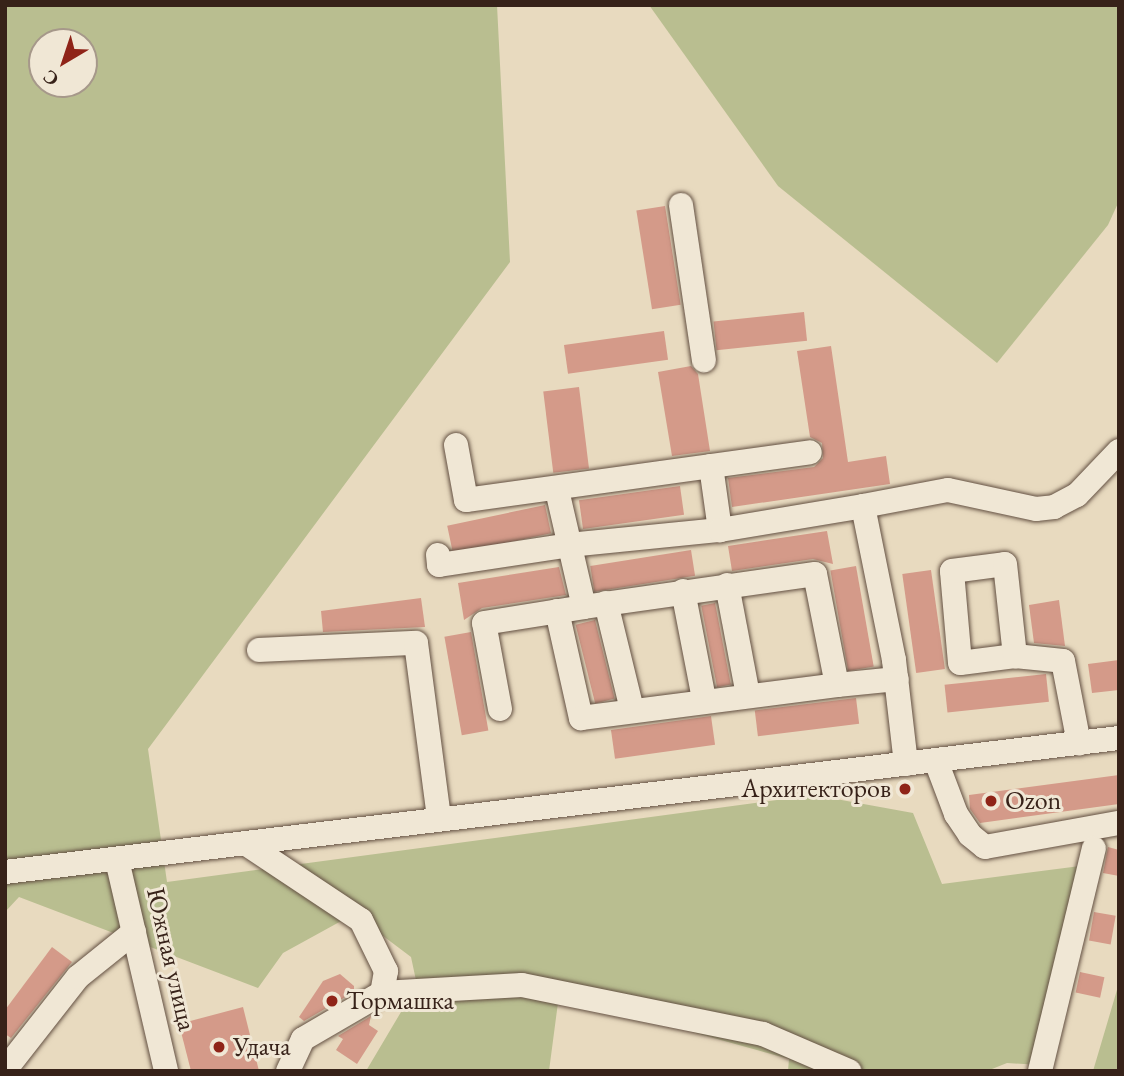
<!DOCTYPE html>
<meta charset="utf-8">
<style>
body{margin:0}
#map{position:relative;width:1124px;height:1076px;overflow:hidden;background:#e8dabf;font-family:"EB Garamond",serif}
div>[style]{position:absolute}
.green>*{inset:0;background:#b9be90}
.building>*{inset:0;background:#d49a89;transform-origin:0 0}
.roads{filter:drop-shadow(0 0 2px #635042) drop-shadow(0 0 2px #635042)}
.minor>*{height:24px;margin:-12px;padding:0 12px;transform-origin:12px;border-radius:12px;background:#f0e7d5}
.dots>*{width:19px;height:19px;translate:-50% -50%;box-sizing:border-box;border:4px solid #f0e7d5;border-radius:50%}
span{translate:-50% -50%;white-space:nowrap;text-align:center;line-height:1.15;-webkit-text-stroke:6px #f0e7d5;paint-order:stroke}
.poi-label{font-size:26px;color:#372219}
.right{translate:-100% -50%;text-align:right}
.left{translate:0 -50%;text-align:left}
.street-label{font-size:26px;color:#372219}
.frame{position:absolute;inset:0;border:7px solid #372219;pointer-events:none}
.north{position:absolute;left:28px;top:28px;width:70px;height:70px;box-sizing:border-box;background:#f0e7d5;border:2px solid #a6988a;border-radius:50%;rotate:219deg;font-size:19px;font-weight:700;line-height:28px;text-align:center;color:#372219}
.north::after{content:'';display:block;margin:auto;width:24px;height:32px;background:#8f2418;clip-path:polygon(50% 0,100% 100%,50% 72%,0 100%)}
</style>
<div id="map">
<div class="green">
<div style="clip-path:polygon(evenodd,5px 5px,497px 5px,510px 262px,148px 749px,167px 882px,814px 795px,913px 813px,942px 884px,1088px 865px,1040px 1065px,1007px 1063px,987px 1071px,788px 1071px,789px 1059px,559px 995px,549px 1071px,366px 1071px,417px 985px,411px 957px,354px 914px,283px 953px,258px 988px,19px 897px,5px 912px,5px 5px,42px 42px,84px 42px,84px 84px,42px 84px,42px 42px)"></div>
<div style="clip-path:polygon(649px 5px,1119px 5px,1119px 201px,1108px 225px,997px 363px,778px 186px)"></div>
<div style="clip-path:polygon(1119px 983px,1119px 1071px,1093px 1071px,1109px 1017px)"></div>
</div>
<div class="building">
<div style="left:665px;top:206px;width:100px;height:29px;rotate:81deg"></div>
<div style="left:804px;top:312px;width:29px;height:91px;rotate:84deg"></div>
<div style="left:664px;top:331px;width:29px;height:101px;rotate:82deg"></div>
<div style="clip-path:polygon(831px 346px,848px 462px,886px 456px,890px 484px,732px 507px,728px 478px,814px 467px,823px 458px,822px 443px,810px 437px,797px 351px)"></div>
<div style="clip-path:polygon(691px 366px,698px 374px,710px 451px,672px 456px,658px 372px)"></div>
<div style="left:579px;top:387px;width:82px;height:36px;rotate:83deg"></div>
<div style="left:680px;top:486px;width:29px;height:102px;rotate:82deg"></div>
<div style="left:545px;top:505px;width:29px;height:100px;rotate:78deg"></div>
<div style="clip-path:polygon(827px 531px,833px 564px,813px 559px,732px 571px,728px 546px)"></div>
<div style="left:691px;top:550px;width:26px;height:102px;rotate:81deg"></div>
<div style="left:856px;top:566px;width:102px;height:26px;rotate:80deg"></div>
<div style="clip-path:polygon(559px 567px,566px 595px,482px 608px,464px 620px,458px 583px)"></div>
<div style="left:931px;top:570px;width:100px;height:29px;rotate:82deg"></div>
<div style="clip-path:polygon(421px 598px,425px 627px,323px 632px,321px 611px)"></div>
<div style="clip-path:polygon(1059px 600px,1065px 646px,1034px 643px,1029px 605px)"></div>
<div style="left:715px;top:603px;width:83px;height:14px;rotate:79deg"></div>
<div style="left:595px;top:620px;width:81px;height:20px;rotate:76deg"></div>
<div style="left:471px;top:632px;width:100px;height:27px;rotate:80deg"></div>
<div style="clip-path:polygon(1119px 660px,1119px 690px,1092px 693px,1088px 664px)"></div>
<div style="left:1046px;top:674px;width:28px;height:102px;rotate:84deg"></div>
<div style="left:856px;top:698px;width:26px;height:102px;rotate:83deg"></div>
<div style="left:711px;top:716px;width:29px;height:101px;rotate:82deg"></div>
<div style="clip-path:polygon(1119px 775px,1119px 804px,980px 823px,970px 809px,969px 795px)"></div>
<div style="clip-path:polygon(1108px 847px,1119px 850px,1119px 876px,1103px 873px)"></div>
<div style="left:1094px;top:912px;width:22px;height:29px;rotate:10deg"></div>
<div style="clip-path:polygon(52px 947px,72px 962px,11px 1038px,5px 1034px,5px 1010px)"></div>
<div style="left:1080px;top:972px;width:25px;height:21px;rotate:12deg"></div>
<div style="clip-path:polygon(340px 974px,354px 986px,354px 992px,304px 1021px,299px 1017px,323px 981px)"></div>
<div style="clip-path:polygon(243px 1007px,259px 1071px,191px 1071px,179px 1024px)"></div>
<div style="clip-path:polygon(371px 1016px,369px 1025px,378px 1031px,357px 1064px,336px 1050px,343px 1039px,338px 1036px)"></div>
</div>
<div class="roads">
<div class="minor">
<div style="left:681px;top:205px;width:157px;rotate:81.6deg"></div>
<div style="left:456px;top:445px;width:56px;rotate:79.7deg"></div>
<div style="left:466px;top:500px;width:347px;rotate:-7.9deg"></div>
<div style="left:711px;top:466px;width:65px;rotate:82deg"></div>
<div style="left:438px;top:555px;width:10px;rotate:84deg"></div>
<div style="left:439px;top:565px;width:132px;rotate:-8.7deg"></div>
<div style="left:569px;top:545px;width:152px;rotate:-5.7deg"></div>
<div style="left:720px;top:530px;width:145px;rotate:-9.5deg"></div>
<div style="left:727px;top:585px;width:112px;rotate:79.2deg"></div>
<div style="left:683px;top:591px;width:110px;rotate:79deg"></div>
<div style="left:606px;top:603px;width:110px;rotate:76.3deg"></div>
<div style="left:557px;top:611px;width:110px;rotate:77.4deg"></div>
<div style="left:581px;top:718px;width:258px;rotate:-7.3deg"></div>
<div style="left:837px;top:685px;width:113px;rotate:-101.2deg"></div>
<div style="left:815px;top:574px;width:233px;rotate:171.9deg"></div>
<div style="left:259px;top:650px;width:157px;rotate:-2.6deg"></div>
<div style="left:416px;top:643px;width:176px;rotate:82.5deg"></div>
<div style="left:1015px;top:656px;width:55px;rotate:172.7deg"></div>
<div style="left:960px;top:663px;width:92px;rotate:-95deg"></div>
<div style="left:952px;top:571px;width:53px;rotate:-7.5deg"></div>
<div style="left:1005px;top:564px;width:93px;rotate:83.8deg"></div>
<div style="left:1015px;top:656px;width:48px;rotate:5.9deg"></div>
<div style="left:1063px;top:661px;width:84px;rotate:79deg"></div>
<div style="left:837px;top:685px;width:60px;rotate:-5.7deg"></div>
<div style="left:500px;top:709px;width:87px;rotate:-100.5deg"></div>
<div style="left:484px;top:623px;width:101px;rotate:-9.1deg"></div>
<div style="left:584px;top:607px;width:120px;rotate:-103deg"></div>
<div style="left:936px;top:761px;width:57px;rotate:69.3deg"></div>
<div style="left:956px;top:814px;width:25px;rotate:56deg"></div>
<div style="left:970px;top:835px;width:19px;rotate:39deg"></div>
<div style="left:985px;top:847px;width:136px;rotate:-10.2deg"></div>
<div style="left:906px;top:764px;width:105px;rotate:-96.6deg"></div>
<div style="left:894px;top:660px;width:157px;rotate:-101.4deg"></div>
<div style="left:863px;top:506px;width:86px;rotate:-10.7deg"></div>
<div style="left:948px;top:490px;width:90px;rotate:12.2deg"></div>
<div style="left:1036px;top:509px;width:18px;rotate:-6deg"></div>
<div style="left:1054px;top:507px;width:26px;rotate:-28deg"></div>
<div style="left:1077px;top:495px;width:61px;rotate:-46.3deg"></div>
<div style="left:245px;top:843px;width:139px;rotate:33.6deg"></div>
<div style="left:361px;top:920px;width:57px;rotate:63.9deg"></div>
<div style="left:386px;top:971px;width:22px;rotate:100deg"></div>
<div style="left:117px;top:860px;width:217px;rotate:76.9deg"></div>
<div style="left:5px;top:872px;width:1122px;rotate:-6.86deg"></div>
<div style="left:5px;top:1070px;width:118px;rotate:-51.9deg"></div>
<div style="left:78px;top:977px;width:72px;rotate:-38.8deg"></div>
<div style="left:288px;top:1071px;width:35px;rotate:-65deg"></div>
<div style="left:303px;top:1039px;width:91px;rotate:-30.2deg"></div>
<div style="left:382px;top:993px;width:140px;rotate:-3.3deg"></div>
<div style="left:522px;top:985px;width:246px;rotate:11.5deg"></div>
<div style="left:763px;top:1034px;width:94px;rotate:23.3deg"></div>
<div style="left:1040px;top:1071px;width:229px;rotate:-76.4deg"></div>
</div>
</div>
<div class="dots">
<div style="left:905px;top:789px;background:#8f2418"></div>
<div style="left:991px;top:801px;background:#8f2418"></div>
<div style="left:332px;top:1001px;background:#8f2418"></div>
<div style="left:219px;top:1047px;background:#8f2418"></div>
</div>
<div class="poi-label">
<span class="right" style="left:891px;top:789px">Архитекторов</span>
<span class="left" style="left:1005px;top:801px">Ozon</span>
<span class="left" style="left:346px;top:1001px">Тормашка</span>
<span class="left" style="left:233px;top:1047px">Удача</span>
</div>
<div class="street-label">
<span style="left:171px;top:959px;rotate:77deg">Южная улица</span>
</div>
<div class="frame"></div>
<div class="north">С</div>
</div>
